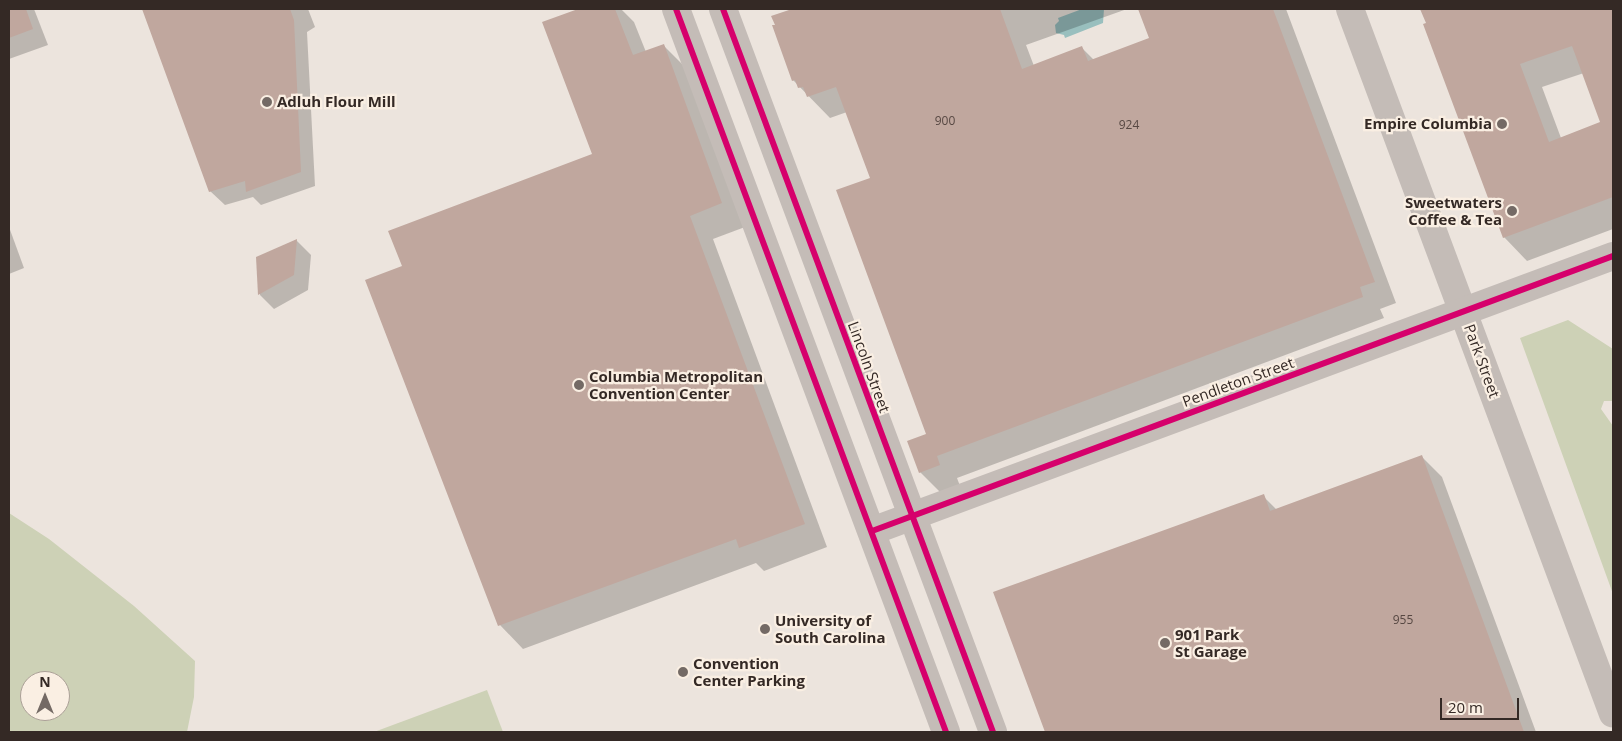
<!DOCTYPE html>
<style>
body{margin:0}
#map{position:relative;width:1622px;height:741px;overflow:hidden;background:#ece4dd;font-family:"Open Sans",sans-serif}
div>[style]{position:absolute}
.green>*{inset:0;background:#cdd1b6}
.water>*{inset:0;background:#99bfbe}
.shadow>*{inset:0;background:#0003}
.building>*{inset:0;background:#c0a79e}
.minor>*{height:28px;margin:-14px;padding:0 14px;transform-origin:14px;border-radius:14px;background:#c4bcb7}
.cycleway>*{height:6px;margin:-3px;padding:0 3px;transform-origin:3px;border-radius:3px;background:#d6006c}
.dots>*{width:14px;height:14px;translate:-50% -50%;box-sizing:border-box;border:2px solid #faefe3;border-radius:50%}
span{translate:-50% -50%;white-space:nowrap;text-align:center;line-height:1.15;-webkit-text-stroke:4.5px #faefe3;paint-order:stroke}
.number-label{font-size:12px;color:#574843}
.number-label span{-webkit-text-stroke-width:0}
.poi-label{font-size:15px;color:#342925;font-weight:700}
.left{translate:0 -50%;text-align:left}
.right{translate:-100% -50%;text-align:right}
.street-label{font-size:15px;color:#342925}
.frame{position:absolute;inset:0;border:10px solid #342925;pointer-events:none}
.north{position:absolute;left:20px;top:671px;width:50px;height:50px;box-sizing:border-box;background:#faefe3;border:1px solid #aba097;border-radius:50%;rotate:0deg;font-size:14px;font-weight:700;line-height:20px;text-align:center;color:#342925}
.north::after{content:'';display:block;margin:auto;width:18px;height:22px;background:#746a65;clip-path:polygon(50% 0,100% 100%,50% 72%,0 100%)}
.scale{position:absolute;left:1440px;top:698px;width:79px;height:22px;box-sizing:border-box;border:2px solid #342925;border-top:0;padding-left:6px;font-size:15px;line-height:18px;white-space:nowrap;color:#342925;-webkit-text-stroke:4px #faefe3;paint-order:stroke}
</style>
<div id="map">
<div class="green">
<div style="clip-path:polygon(1568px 320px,1613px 349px,1613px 401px,1604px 401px,1601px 409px,1613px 426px,1613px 594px,1520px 338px)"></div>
<div style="clip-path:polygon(evenodd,9px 513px,49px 539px,134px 606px,195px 661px,194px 697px,187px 732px,9px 732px,9px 513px,30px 681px,60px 681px,60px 711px,30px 711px,30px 681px)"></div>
<div style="clip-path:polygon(487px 690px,503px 732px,374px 732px)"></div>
</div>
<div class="water">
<div style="clip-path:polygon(1082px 9px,1104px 9px,1103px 23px,1065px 38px,1064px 35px,1056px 33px,1055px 25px,1059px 21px,1058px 18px)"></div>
</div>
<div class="shadow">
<div style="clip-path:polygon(9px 9px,34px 9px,48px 45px,9px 59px)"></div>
<div style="clip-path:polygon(144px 9px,308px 9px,315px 27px,307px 32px,315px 186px,261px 205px,253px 197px,225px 205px,210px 191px)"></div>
<div style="clip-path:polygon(582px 9px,621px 9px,634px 22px,646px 52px,663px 45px,687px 69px,745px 227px,713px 239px,827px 547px,764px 571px,756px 563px,523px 649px,500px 625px,451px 496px,404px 267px,594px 154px,544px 23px)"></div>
<div style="clip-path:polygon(796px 9px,1127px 9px,1026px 45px,1034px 66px,1082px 48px,1094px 60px,1151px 39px,1139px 9px,1286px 9px,1396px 303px,1380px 309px,1384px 318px,957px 478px,960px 486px,941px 493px,920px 472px,928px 435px,871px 179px,847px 112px,830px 118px,793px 80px,773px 17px)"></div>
<div style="clip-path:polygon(evenodd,1430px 9px,1613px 9px,1613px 229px,1527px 261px,1504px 237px,1423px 12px,1430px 9px,1584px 73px,1602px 122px,1561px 138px,1542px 87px,1584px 73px)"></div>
<div style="clip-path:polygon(9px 227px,24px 268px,9px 274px)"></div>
<div style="clip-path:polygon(296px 240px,311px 255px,308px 290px,274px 309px,260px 295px,257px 258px)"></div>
<div style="clip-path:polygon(1422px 457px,1442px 477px,1536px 732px,1046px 732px,995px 593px,1263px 496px,1277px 510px)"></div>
</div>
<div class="building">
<div style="clip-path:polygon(9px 9px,26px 9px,33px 29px,9px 38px)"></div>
<div style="clip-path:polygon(142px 9px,290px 9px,294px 20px,301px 172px,246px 192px,245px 181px,209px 192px)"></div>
<div style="clip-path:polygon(578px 9px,615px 9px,633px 55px,664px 44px,722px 203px,690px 216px,805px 524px,739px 548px,736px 539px,498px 626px,365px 280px,402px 266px,388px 231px,592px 154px,542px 22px)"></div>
<div style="clip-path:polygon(792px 9px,1000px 9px,1022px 69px,1082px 46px,1088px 61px,1149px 38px,1138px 9px,1273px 9px,1375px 282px,1360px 287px,1363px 297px,937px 456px,940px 465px,919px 473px,907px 441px,926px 434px,836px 190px,870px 178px,836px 87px,807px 97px,803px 87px,798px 88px,795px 80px,792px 81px,772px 25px,775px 25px,771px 16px)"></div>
<div style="clip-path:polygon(evenodd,1420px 9px,1613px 9px,1613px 197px,1503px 238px,1423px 24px,1426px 23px,1420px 9px,1572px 46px,1600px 122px,1549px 142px,1520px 64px,1572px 46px)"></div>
<div style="clip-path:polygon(297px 239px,294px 275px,258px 295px,256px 257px)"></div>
<div style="clip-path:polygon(1422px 455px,1524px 732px,1045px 732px,993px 592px,1264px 494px,1270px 511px)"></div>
</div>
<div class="minor">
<div style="left:676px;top:9px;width:772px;rotate:69.52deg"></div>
<div style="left:723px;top:9px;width:772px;rotate:69.52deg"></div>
<div style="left:1350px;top:9px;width:752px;rotate:69.54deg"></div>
<div style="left:872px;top:531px;width:790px;rotate:-20.36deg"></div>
</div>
<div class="cycleway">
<div style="left:676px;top:9px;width:772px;rotate:69.52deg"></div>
<div style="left:723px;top:9px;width:772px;rotate:69.52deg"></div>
<div style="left:872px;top:531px;width:790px;rotate:-20.36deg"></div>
</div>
<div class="dots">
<div style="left:267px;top:102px;background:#746a65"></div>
<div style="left:1502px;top:124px;background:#746a65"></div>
<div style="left:1512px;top:211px;background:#746a65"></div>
<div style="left:579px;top:385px;background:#746a65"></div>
<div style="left:765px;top:629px;background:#746a65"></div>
<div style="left:1165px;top:643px;background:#746a65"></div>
<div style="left:683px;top:672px;background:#746a65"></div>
</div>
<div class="number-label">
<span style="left:945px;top:121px">900</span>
<span style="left:1129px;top:125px">924</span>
<span style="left:1403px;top:620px">955</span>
</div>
<div class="poi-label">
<span class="left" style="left:277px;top:102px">Adluh Flour Mill</span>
<span class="right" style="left:1492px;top:124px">Empire Columbia</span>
<span class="right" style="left:1502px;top:211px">Sweetwaters<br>Coffee &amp; Tea</span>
<span class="left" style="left:589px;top:385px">Columbia Metropolitan<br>Convention Center</span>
<span class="left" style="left:775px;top:629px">University of<br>South Carolina</span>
<span class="left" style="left:1175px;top:643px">901 Park<br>St Garage</span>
<span class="left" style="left:693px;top:672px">Convention<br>Center Parking</span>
</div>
<div class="street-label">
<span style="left:1482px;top:361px;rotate:70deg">Park Street</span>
<span style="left:869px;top:367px;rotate:70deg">Lincoln Street</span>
<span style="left:1238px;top:382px;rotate:-20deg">Pendleton Street</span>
</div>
<div class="frame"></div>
<div class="north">N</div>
<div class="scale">20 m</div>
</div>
